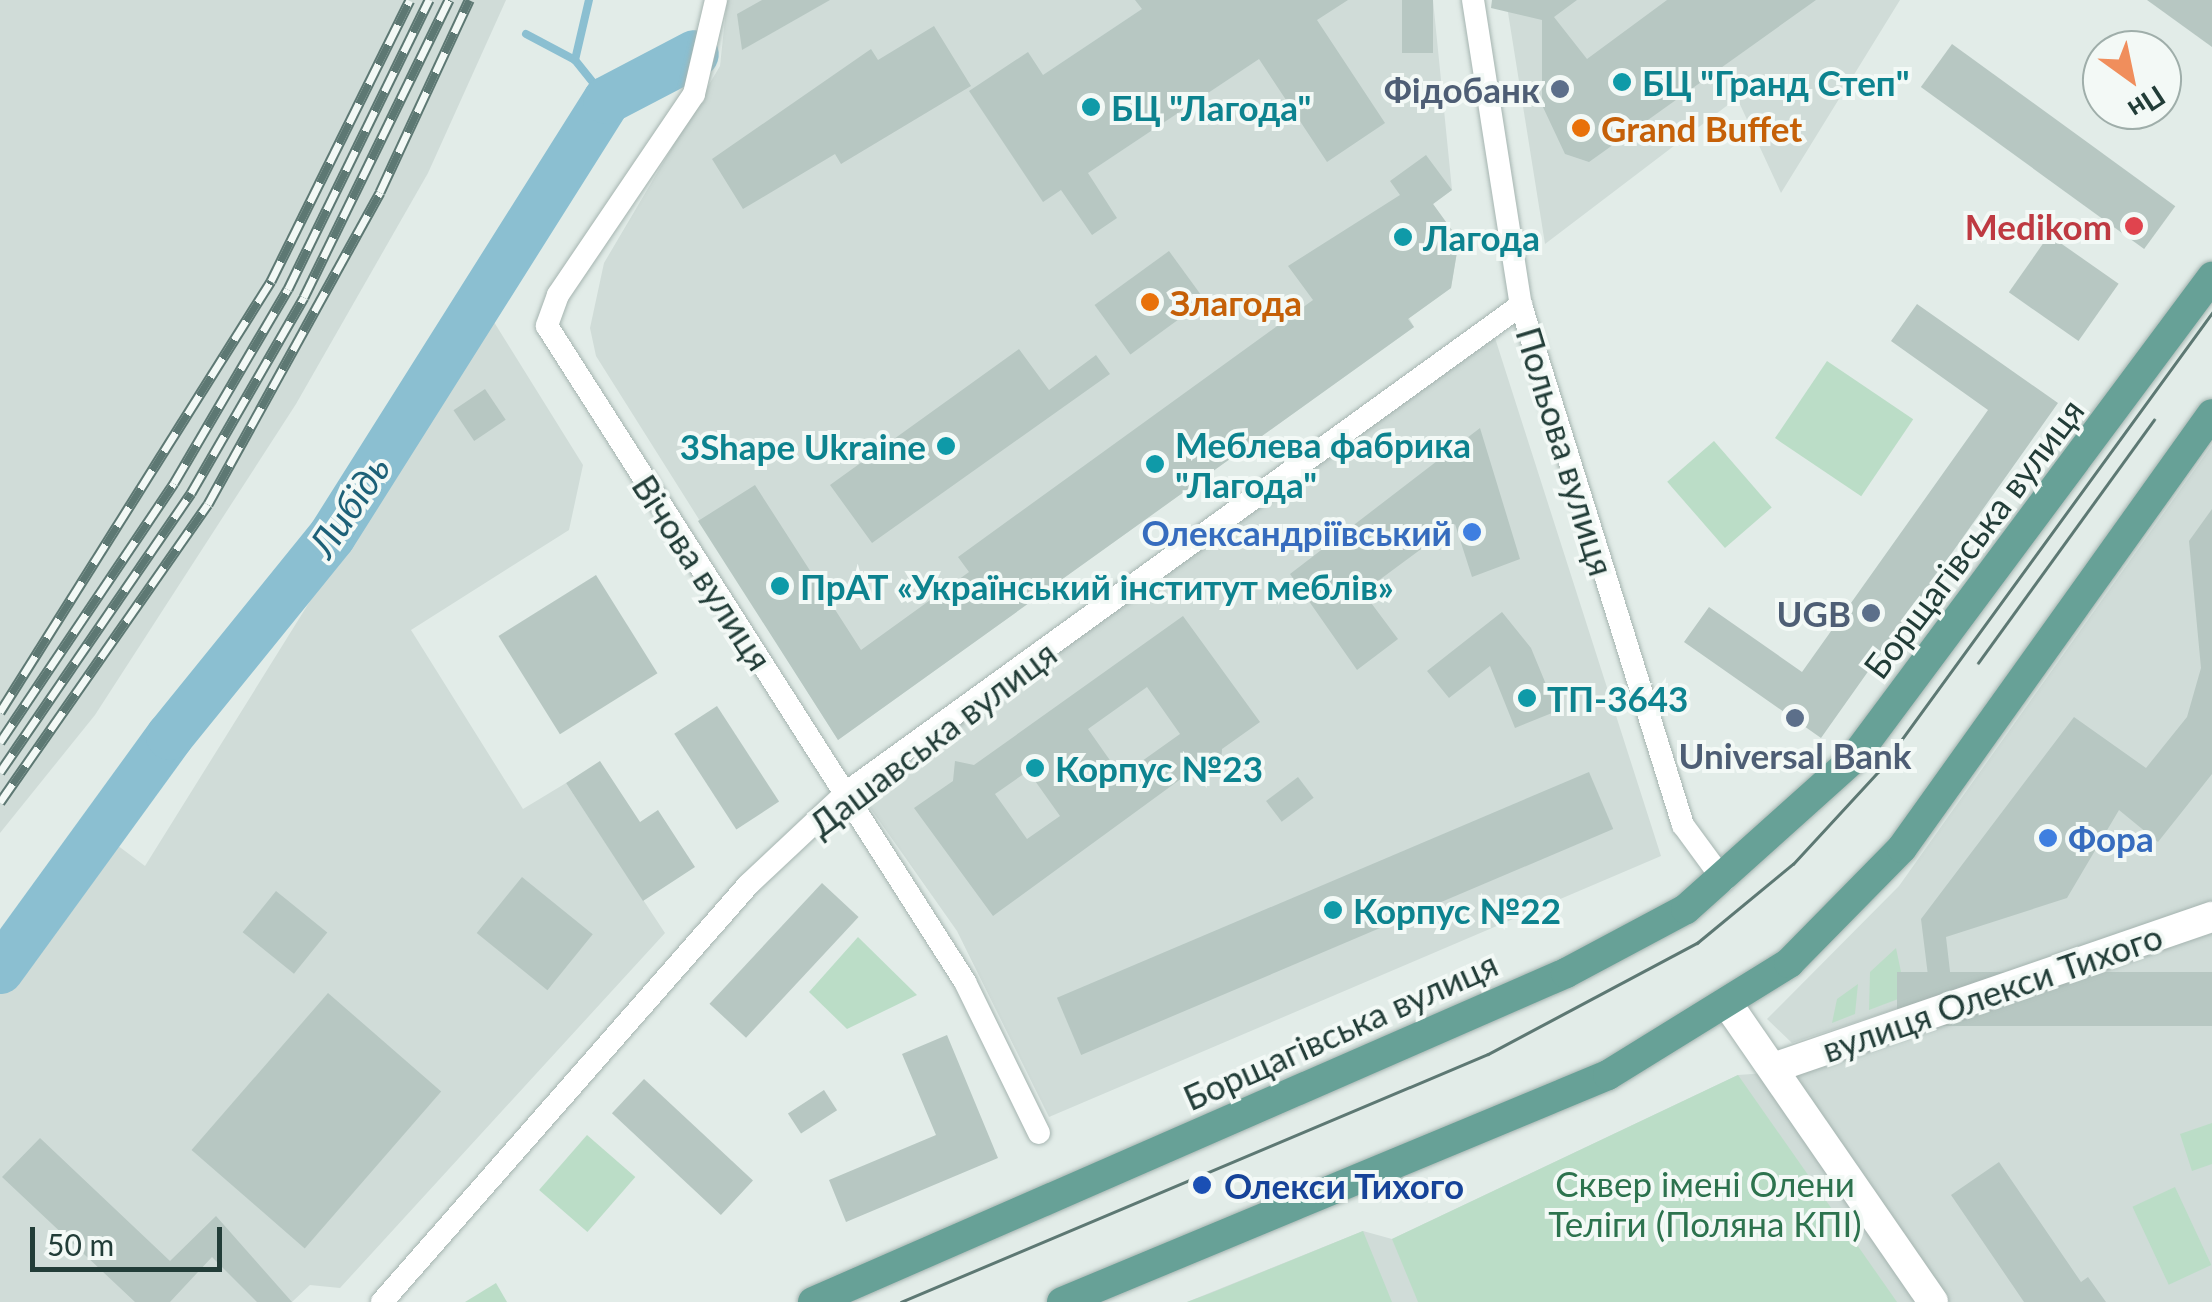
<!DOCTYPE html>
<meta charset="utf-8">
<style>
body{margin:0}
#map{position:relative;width:2212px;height:1302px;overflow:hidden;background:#e2ece8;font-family:Lato,sans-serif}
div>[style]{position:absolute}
.built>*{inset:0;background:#d0dcd8}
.green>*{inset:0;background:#bbddc7;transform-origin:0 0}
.stream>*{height:8px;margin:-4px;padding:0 4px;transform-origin:4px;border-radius:4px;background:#8bbfd1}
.river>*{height:48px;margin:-24px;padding:0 24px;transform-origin:24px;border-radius:24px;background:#8bbfd1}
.building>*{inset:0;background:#b7c7c2;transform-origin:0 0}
.roads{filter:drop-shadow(0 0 2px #a5b4b0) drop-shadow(0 0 2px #a5b4b0)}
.street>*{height:22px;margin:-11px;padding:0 11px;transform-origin:11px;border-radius:11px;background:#fff}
.secondary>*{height:30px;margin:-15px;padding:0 15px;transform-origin:15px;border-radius:15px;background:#fff}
.primary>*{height:30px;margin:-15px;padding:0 15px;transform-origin:15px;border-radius:15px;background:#67a197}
.tram>*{height:2.5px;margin:-1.25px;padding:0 1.25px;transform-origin:1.25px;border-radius:1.25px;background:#5d7873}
.rail>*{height:11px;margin-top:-5.5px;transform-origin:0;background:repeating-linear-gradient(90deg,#f3f9f6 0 22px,#5d7873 0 44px);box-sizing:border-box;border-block:2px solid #5d7873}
.dots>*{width:28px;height:28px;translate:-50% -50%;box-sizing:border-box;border:5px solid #f3f9f6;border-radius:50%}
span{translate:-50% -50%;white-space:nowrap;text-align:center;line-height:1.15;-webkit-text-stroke:8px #f3f9f6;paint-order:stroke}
.culture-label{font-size:35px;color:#0d838f;font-weight:700}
.left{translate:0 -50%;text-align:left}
.right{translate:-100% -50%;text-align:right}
.service-label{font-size:35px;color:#4e5e75;font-weight:700}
.food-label{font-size:35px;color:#c56008;font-weight:700}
.health-label{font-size:35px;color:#be3a42;font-weight:700}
.street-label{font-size:35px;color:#223d38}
.shop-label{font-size:35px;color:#366cbe;font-weight:700}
.park-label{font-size:35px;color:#2d734e}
.transit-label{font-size:35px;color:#164399;font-weight:700}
.water-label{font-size:38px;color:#1d6178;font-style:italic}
.north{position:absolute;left:2082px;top:30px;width:100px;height:100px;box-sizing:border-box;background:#f3f9f6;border:2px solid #9faeaa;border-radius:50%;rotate:147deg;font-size:28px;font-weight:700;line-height:40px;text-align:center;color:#223d38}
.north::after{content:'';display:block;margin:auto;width:35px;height:45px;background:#f08e5c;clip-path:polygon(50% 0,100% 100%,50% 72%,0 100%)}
.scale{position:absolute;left:30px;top:1227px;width:192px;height:45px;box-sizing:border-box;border:5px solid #223d38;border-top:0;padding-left:12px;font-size:30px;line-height:35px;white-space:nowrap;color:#223d38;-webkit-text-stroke:8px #f3f9f6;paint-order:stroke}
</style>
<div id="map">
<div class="built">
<div style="clip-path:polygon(0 0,506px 0,428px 173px,296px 404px,95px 715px,0 833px)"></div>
<div style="clip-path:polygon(727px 0,1433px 0,1452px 190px,1433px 204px,1459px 240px,1451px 288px,1409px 318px,1414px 327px,838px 740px,596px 356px,590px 328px,604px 263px,720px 66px)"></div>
<div style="clip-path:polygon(1506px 0,1900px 0,1781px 193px,1737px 98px,1545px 244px)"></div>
<div style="clip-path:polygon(489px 314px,583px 465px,569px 530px,411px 630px,523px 809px,566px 783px,665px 933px,340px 1288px,310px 1285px,292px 1302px,0 1302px,0 972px,105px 836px,145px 866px)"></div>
<div style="clip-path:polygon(1495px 338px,1661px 856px,1049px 1117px,957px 931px,859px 792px)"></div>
<div style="clip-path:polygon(2212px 445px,2212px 1302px,1187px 1302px,1363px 1231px,1392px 1239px,1738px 1075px,1795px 1071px,2145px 927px,1792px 1043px,1767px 1019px,1899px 886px)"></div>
</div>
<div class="green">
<div style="left:1827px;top:361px;width:104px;height:93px;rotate:34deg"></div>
<div style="left:1714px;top:441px;width:88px;height:62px;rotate:49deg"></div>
<div style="clip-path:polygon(858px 937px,917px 995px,847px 1029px,809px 992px)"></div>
<div style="clip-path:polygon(1896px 948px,1906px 996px,1869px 1010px,1870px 972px)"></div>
<div style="clip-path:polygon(1858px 984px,1855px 1014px,1832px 1023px,1837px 999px)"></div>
<div style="clip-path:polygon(1738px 1075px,1897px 1302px,1418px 1302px,1392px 1239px)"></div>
<div style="clip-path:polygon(2212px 1123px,2212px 1164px,2192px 1171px,2180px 1134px)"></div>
<div style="left:587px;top:1135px;width:64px;height:73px;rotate:41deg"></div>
<div style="left:2175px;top:1187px;width:86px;height:47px;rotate:65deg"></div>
<div style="clip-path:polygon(1363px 1231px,1392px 1302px,1187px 1302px,1211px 1293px)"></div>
<div style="clip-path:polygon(496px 1283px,507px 1302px,465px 1302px)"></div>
</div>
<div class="stream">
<div style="left:526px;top:34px;width:55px;rotate:28deg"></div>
<div style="left:575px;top:60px;width:51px;rotate:51.3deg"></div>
<div style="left:575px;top:60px;width:62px;rotate:-76.9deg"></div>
</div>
<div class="river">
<div style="left:0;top:970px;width:289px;rotate:-54deg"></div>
<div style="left:170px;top:736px;width:257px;rotate:-51deg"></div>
<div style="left:332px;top:536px;width:515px;rotate:-57.76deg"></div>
<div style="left:607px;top:100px;width:99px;rotate:-27.6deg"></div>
</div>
<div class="building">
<div style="clip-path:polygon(762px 0,830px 0,742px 50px,737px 14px)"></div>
<div style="clip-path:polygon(1135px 0,1348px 0,1317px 20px,1385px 123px,1327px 162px,1259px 59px,1088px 173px,1117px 218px,1092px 235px,1061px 190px,1043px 202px,969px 91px,1028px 52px,1043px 75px,1142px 9px)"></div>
<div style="left:1402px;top:0;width:31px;height:53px"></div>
<div style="clip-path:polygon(1492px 0,1577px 0,1554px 17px,1587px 59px,1667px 0,1816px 0,1589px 162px,1565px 154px,1542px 105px,1542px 20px,1491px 8px)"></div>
<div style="clip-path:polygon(2147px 0,2212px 0,2212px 47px)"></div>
<div style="clip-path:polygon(934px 26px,971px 86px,841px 164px,835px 154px,743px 209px,712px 159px,871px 49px,878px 60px)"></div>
<div style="left:1952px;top:44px;width:276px;height:53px;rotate:36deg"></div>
<div style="clip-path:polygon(1426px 155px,1452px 190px,1433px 204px,1459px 240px,1451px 288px,1408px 319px,1414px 327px,838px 740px,698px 521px,755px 485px,861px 650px,969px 572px,958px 557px,1313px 300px,1288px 266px,1400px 195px,1390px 181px)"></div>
<div style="left:2049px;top:235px;width:85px;height:70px;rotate:35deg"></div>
<div style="left:1169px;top:251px;width:61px;height:92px;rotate:54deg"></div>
<div style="clip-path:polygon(1917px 304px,2058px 403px,1821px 738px,1684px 642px,1709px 607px,1802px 672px,1988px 410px,1891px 341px)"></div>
<div style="clip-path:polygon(1019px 349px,1049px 390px,1096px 355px,1110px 374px,872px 543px,830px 485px)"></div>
<div style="left:485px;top:389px;width:37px;height:38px;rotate:56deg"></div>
<div style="clip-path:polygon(1480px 428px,1520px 559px,1472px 577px,1455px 524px,1363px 592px,1398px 639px,1357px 670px,1290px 574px)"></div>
<div style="clip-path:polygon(2212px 509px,2212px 774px,2158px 842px,2119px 810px,2067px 898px,1946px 937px,1951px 980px,1929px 984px,1921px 919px,2074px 717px,2146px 768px,2187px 717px,2201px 668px,2189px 541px)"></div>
<div style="left:596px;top:575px;width:116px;height:115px;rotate:58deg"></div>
<div style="clip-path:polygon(1502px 612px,1531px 648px,1557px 711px,1515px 728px,1490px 666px,1449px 698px,1427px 671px)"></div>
<div style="clip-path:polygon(evenodd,1183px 616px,1260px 722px,1222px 749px,1221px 765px,1204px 762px,993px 916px,914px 808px,953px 781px,955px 761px,974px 765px,1183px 616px,1147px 687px,1180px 734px,1121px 776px,1088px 729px,1147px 687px,1183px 616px,1028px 771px,1060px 816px,1027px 839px,995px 794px,1028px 771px)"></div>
<div style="left:717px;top:706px;width:114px;height:51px;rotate:57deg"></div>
<div style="clip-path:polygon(600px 761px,640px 822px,658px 810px,695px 867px,643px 901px,566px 783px)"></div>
<div style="left:1589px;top:772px;width:62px;height:578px;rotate:67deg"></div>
<div style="left:1298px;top:777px;width:26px;height:40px;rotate:53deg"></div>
<div style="left:522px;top:877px;width:91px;height:72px;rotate:39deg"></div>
<div style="left:822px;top:883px;width:50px;height:165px;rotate:43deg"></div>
<div style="left:276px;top:891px;width:66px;height:53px;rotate:39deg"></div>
<div style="left:2212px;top:972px;width:54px;height:315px;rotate:90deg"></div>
<div style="left:328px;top:993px;width:150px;height:208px;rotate:41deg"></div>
<div style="clip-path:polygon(947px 1035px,998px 1158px,846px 1222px,829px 1180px,936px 1135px,902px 1054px)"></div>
<div style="left:644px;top:1079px;width:149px;height:47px;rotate:43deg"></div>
<div style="left:824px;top:1090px;width:24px;height:43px;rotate:57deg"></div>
<div style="clip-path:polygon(40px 1138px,170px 1261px,216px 1216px,292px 1302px,257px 1302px,212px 1257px,170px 1302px,135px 1302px,2px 1177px)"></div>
<div style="clip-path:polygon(1999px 1162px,2081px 1282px,2088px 1277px,2106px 1302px,2024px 1302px,1951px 1195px)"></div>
</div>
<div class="roads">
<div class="street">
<div style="left:716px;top:0;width:97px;rotate:103.2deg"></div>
<div style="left:694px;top:94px;width:243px;rotate:124.1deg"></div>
<div style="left:558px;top:295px;width:33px;rotate:110deg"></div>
<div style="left:547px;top:326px;width:778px;rotate:57.49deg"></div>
<div style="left:965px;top:982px;width:168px;rotate:63.9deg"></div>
<div style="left:1473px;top:0;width:309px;rotate:81.1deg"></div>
<div style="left:1521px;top:305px;width:545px;rotate:72.7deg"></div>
<div style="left:1683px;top:825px;width:69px;rotate:53.8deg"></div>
<div style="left:382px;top:1302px;width:556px;rotate:-48.72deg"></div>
<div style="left:749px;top:884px;width:134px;rotate:-43.2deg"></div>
<div style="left:847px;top:792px;width:832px;rotate:-35.85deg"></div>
</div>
<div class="secondary">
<div style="left:1729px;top:1006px;width:359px;rotate:55.4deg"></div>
<div style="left:1773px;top:1068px;width:464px;rotate:-19deg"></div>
</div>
<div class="primary">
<div style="left:813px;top:1302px;width:822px;rotate:-23.6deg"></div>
<div style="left:1566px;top:973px;width:136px;rotate:-28.1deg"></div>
<div style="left:1686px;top:909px;width:226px;rotate:-41.9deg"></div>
<div style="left:1854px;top:758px;width:600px;rotate:-53.34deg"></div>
<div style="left:1062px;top:1302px;width:591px;rotate:-22.58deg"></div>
<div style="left:1608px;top:1075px;width:213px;rotate:-31.7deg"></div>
<div style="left:1789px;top:963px;width:161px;rotate:-45.5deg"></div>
<div style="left:1902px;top:848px;width:533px;rotate:-54.46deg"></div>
</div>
</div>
<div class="tram">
<div style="left:1978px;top:663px;width:300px;rotate:-54.1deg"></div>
<div style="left:901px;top:1302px;width:637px;rotate:-22.9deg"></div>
<div style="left:1488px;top:1054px;width:237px;rotate:-28deg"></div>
<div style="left:1697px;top:943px;width:124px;rotate:-39.5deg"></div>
<div style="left:1793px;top:864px;width:125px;rotate:-47.3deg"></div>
<div style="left:1878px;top:772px;width:568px;rotate:-53.96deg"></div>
</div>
<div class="rail">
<div style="left:0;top:712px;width:509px;rotate:-57.84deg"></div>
<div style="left:271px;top:281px;width:313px;rotate:-63.7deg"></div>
<div style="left:0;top:742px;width:312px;rotate:-56.1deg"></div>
<div style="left:174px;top:483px;width:225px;rotate:-59.6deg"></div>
<div style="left:288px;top:289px;width:322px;rotate:-64deg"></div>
<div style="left:0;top:772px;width:338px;rotate:-55.6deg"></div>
<div style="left:191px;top:493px;width:226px;rotate:-60deg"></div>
<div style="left:304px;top:297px;width:331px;rotate:-64deg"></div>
<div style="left:0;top:802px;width:363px;rotate:-55.1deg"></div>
<div style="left:208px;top:504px;width:356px;rotate:-61.1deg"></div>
<div style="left:380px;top:192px;width:212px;rotate:-65.1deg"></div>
</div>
<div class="dots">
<div style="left:1622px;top:82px;background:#0f9aa8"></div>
<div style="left:1560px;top:89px;background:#5c6f8a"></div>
<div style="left:1091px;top:107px;background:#0f9aa8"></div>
<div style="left:1581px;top:128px;background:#e8710a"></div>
<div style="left:2134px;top:226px;background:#e0444e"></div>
<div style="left:1403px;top:237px;background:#0f9aa8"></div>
<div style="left:1150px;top:302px;background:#e8710a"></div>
<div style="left:946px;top:446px;background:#0f9aa8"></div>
<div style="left:1155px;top:464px;background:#0f9aa8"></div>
<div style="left:1472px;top:532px;background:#3f7fe0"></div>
<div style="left:780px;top:586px;background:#0f9aa8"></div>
<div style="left:1871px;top:613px;background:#5c6f8a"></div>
<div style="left:1527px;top:698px;background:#0f9aa8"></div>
<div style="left:1795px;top:718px;background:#5c6f8a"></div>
<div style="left:1035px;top:768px;background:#0f9aa8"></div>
<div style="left:2048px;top:838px;background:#3f7fe0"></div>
<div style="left:1333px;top:910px;background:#0f9aa8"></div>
<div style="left:1202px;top:1185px;background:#1a4fb4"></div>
</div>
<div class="culture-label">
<span class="left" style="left:1642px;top:82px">БЦ "Гранд Степ"</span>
<span class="left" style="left:1111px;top:107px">БЦ "Лагода"</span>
<span class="left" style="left:1423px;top:237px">Лагода</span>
<span class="left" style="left:1175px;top:464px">Меблева фабрика<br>"Лагода"</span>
<span class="right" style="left:926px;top:446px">3Shape Ukraine</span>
<span class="left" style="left:800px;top:586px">ПрАТ «Український інститут меблів»</span>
<span class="left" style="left:1547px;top:698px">ТП-3643</span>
<span class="left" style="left:1055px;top:768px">Корпус №23</span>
<span class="left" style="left:1353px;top:910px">Корпус №22</span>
</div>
<div class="service-label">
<span class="right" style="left:1540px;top:89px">Фідобанк</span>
<span class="right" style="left:1851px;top:613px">UGB</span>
<span style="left:1795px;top:755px">Universal Bank</span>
</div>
<div class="food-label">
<span class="left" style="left:1601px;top:128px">Grand Buffet</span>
<span class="left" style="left:1170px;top:302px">Злагода</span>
</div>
<div class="health-label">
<span class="right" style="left:2112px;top:226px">Medikom</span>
</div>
<div class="street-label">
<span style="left:1566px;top:451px;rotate:73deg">Польова вулиця</span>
<span style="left:1973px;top:538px;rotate:-53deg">Борщагівська вулиця</span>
<span style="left:703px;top:572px;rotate:57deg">Вічова вулиця</span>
<span style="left:932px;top:738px;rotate:-37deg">Дашавська вулиця</span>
<span style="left:1992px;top:992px;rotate:-19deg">вулиця Олекси Тихого</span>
<span style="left:1340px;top:1030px;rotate:-24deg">Борщагівська вулиця</span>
</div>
<div class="shop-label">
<span class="right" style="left:1452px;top:532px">Олександріївський</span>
<span class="left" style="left:2068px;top:838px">Фора</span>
</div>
<div class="park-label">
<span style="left:1705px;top:1203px">Сквер імені Олени<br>Теліги (Поляна КПІ)</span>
</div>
<div class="transit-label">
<span class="left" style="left:1224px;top:1185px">Олекси Тихого</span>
</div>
<div class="water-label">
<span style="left:349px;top:506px;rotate:-56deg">Либідь</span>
</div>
<div class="north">Пн</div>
<div class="scale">50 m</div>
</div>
